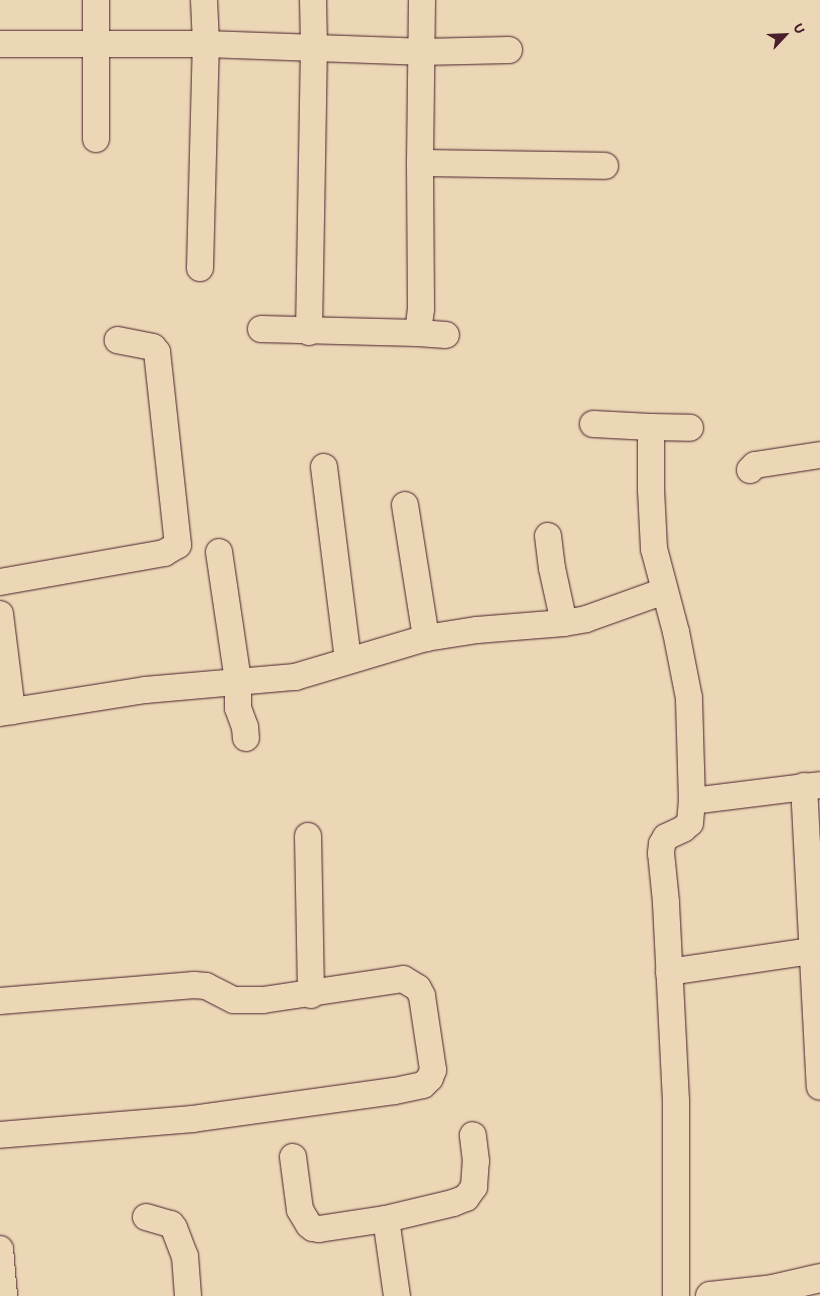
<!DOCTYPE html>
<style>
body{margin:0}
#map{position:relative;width:820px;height:1296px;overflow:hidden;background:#ebd7b5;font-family:Itim,sans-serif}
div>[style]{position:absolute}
.roads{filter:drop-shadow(0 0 1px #4a1f2b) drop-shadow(0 0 1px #4a1f2b)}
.street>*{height:26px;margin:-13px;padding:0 13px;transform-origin:13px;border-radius:13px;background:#ebd7b5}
.primary>*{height:28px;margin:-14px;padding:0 14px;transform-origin:14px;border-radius:14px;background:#ebd7b5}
span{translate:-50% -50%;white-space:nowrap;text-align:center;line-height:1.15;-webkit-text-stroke:4px #ebd7b5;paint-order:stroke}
.north{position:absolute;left:760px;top:10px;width:50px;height:50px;-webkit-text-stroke:4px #ebd7b5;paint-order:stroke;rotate:65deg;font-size:14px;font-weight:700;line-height:20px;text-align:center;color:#4a1f2b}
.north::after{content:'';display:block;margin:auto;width:18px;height:22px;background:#4a1f2b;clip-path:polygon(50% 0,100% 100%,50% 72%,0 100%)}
</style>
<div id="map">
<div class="roads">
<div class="street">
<div style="left:96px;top:0;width:139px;rotate:90deg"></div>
<div style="left:0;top:44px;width:206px"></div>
<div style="left:206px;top:44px;width:214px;rotate:2.1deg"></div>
<div style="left:420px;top:52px;width:89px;rotate:-1.3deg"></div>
<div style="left:420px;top:163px;width:185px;rotate:0.9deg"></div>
<div style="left:200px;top:268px;width:224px;rotate:-88.5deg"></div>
<div style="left:206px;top:44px;width:44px;rotate:-92.6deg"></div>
<div style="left:261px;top:329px;width:157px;rotate:1.5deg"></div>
<div style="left:418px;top:333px;width:24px;rotate:-83deg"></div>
<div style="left:421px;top:309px;width:146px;rotate:-90.4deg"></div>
<div style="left:420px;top:163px;width:163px;rotate:-89.3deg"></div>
<div style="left:309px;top:332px;width:286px;rotate:-89deg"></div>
<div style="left:314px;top:46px;width:46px;rotate:-91.2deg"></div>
<div style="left:418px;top:333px;width:28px;rotate:4deg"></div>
<div style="left:593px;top:424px;width:58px;rotate:3deg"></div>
<div style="left:324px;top:467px;width:195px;rotate:82.9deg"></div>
<div style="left:750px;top:470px;width:7px;rotate:-45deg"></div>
<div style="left:755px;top:465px;width:66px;rotate:-8.7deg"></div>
<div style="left:405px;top:505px;width:135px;rotate:81deg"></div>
<div style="left:548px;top:536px;width:32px;rotate:83deg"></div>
<div style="left:552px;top:568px;width:56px;rotate:77.7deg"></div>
<div style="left:219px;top:552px;width:130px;rotate:81.6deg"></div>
<div style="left:238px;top:681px;width:27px;rotate:90deg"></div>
<div style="left:238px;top:708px;width:20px;rotate:70deg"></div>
<div style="left:245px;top:727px;width:11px;rotate:85deg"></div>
<div style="left:0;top:582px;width:167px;rotate:-10deg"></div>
<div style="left:164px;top:553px;width:16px;rotate:-30deg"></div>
<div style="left:178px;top:545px;width:194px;rotate:-96.2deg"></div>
<div style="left:157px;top:352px;width:6px;rotate:-129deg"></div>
<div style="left:153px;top:347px;width:36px;rotate:-169deg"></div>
<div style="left:0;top:614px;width:98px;rotate:82.9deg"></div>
<div style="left:0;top:713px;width:147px;rotate:-9deg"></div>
<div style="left:145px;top:690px;width:151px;rotate:-5deg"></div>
<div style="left:295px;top:677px;width:137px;rotate:-16.6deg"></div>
<div style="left:426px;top:638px;width:52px;rotate:-8.9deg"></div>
<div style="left:477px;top:630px;width:87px;rotate:-4.6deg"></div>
<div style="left:564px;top:623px;width:22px;rotate:-10deg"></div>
<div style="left:586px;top:619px;width:83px;rotate:-19.7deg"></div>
<div style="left:804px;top:786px;width:301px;rotate:87deg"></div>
<div style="left:692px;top:801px;width:129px;rotate:-7.1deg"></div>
<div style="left:308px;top:836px;width:159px;rotate:88.9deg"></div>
<div style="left:669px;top:972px;width:145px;rotate:-8.4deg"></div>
<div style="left:0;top:1001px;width:195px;rotate:-4.7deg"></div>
<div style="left:194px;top:985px;width:12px;rotate:5deg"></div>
<div style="left:206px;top:986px;width:31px;rotate:27deg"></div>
<div style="left:234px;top:1000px;width:29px"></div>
<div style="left:263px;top:1000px;width:142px;rotate:-8.5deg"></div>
<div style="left:403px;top:979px;width:17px;rotate:31deg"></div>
<div style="left:418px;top:988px;width:9px;rotate:63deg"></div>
<div style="left:422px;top:996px;width:75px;rotate:81.5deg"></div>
<div style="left:433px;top:1070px;width:9px;rotate:111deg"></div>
<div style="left:430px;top:1078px;width:10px;rotate:135deg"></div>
<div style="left:423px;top:1085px;width:30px;rotate:168deg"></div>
<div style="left:394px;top:1091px;width:203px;rotate:172.1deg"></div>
<div style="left:193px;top:1119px;width:194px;rotate:175.3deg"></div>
<div style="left:293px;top:1157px;width:53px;rotate:82.5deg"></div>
<div style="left:300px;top:1210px;width:17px;rotate:59deg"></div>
<div style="left:309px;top:1225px;width:5px;rotate:37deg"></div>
<div style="left:313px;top:1228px;width:6px;rotate:9deg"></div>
<div style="left:319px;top:1229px;width:68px;rotate:-8.5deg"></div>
<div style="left:386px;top:1219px;width:78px;rotate:81.9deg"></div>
<div style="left:146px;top:1217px;width:26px;rotate:16deg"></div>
<div style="left:171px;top:1224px;width:5px;rotate:53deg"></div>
<div style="left:174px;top:1228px;width:30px;rotate:69deg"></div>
<div style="left:185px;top:1256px;width:40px;rotate:85.7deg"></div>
<div style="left:386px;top:1219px;width:69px;rotate:-13.4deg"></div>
<div style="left:453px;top:1203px;width:14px;rotate:-21deg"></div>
<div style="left:466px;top:1198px;width:14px;rotate:-54deg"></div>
<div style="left:474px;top:1187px;width:26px;rotate:-86deg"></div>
<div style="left:476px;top:1161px;width:26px;rotate:-97deg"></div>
<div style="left:0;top:1249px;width:47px;rotate:85.1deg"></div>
<div style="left:676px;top:1296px;width:195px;rotate:-90deg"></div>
<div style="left:676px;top:1101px;width:199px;rotate:-92.9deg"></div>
<div style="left:666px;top:902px;width:49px;rotate:-95.8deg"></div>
<div style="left:661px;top:853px;width:9px;rotate:-84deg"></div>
<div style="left:662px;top:844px;width:8px;rotate:-60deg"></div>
<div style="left:666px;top:837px;width:19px;rotate:-25deg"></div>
<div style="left:683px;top:829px;width:9px;rotate:-41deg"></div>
<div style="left:690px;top:823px;width:22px;rotate:-85deg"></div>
<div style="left:692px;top:801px;width:103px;rotate:-91.7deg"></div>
<div style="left:689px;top:698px;width:67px;rotate:-101.1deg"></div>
<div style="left:676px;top:632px;width:86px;rotate:-104.8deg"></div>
<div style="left:654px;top:549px;width:59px;rotate:-92.9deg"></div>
<div style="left:651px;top:490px;width:63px;rotate:-90deg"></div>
<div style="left:651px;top:427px;width:39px;rotate:1deg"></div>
</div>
<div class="primary">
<div style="left:710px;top:1296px;width:63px;rotate:-6.3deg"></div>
<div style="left:773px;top:1289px;width:48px;rotate:-13.2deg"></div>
</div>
</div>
<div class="north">U</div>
</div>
